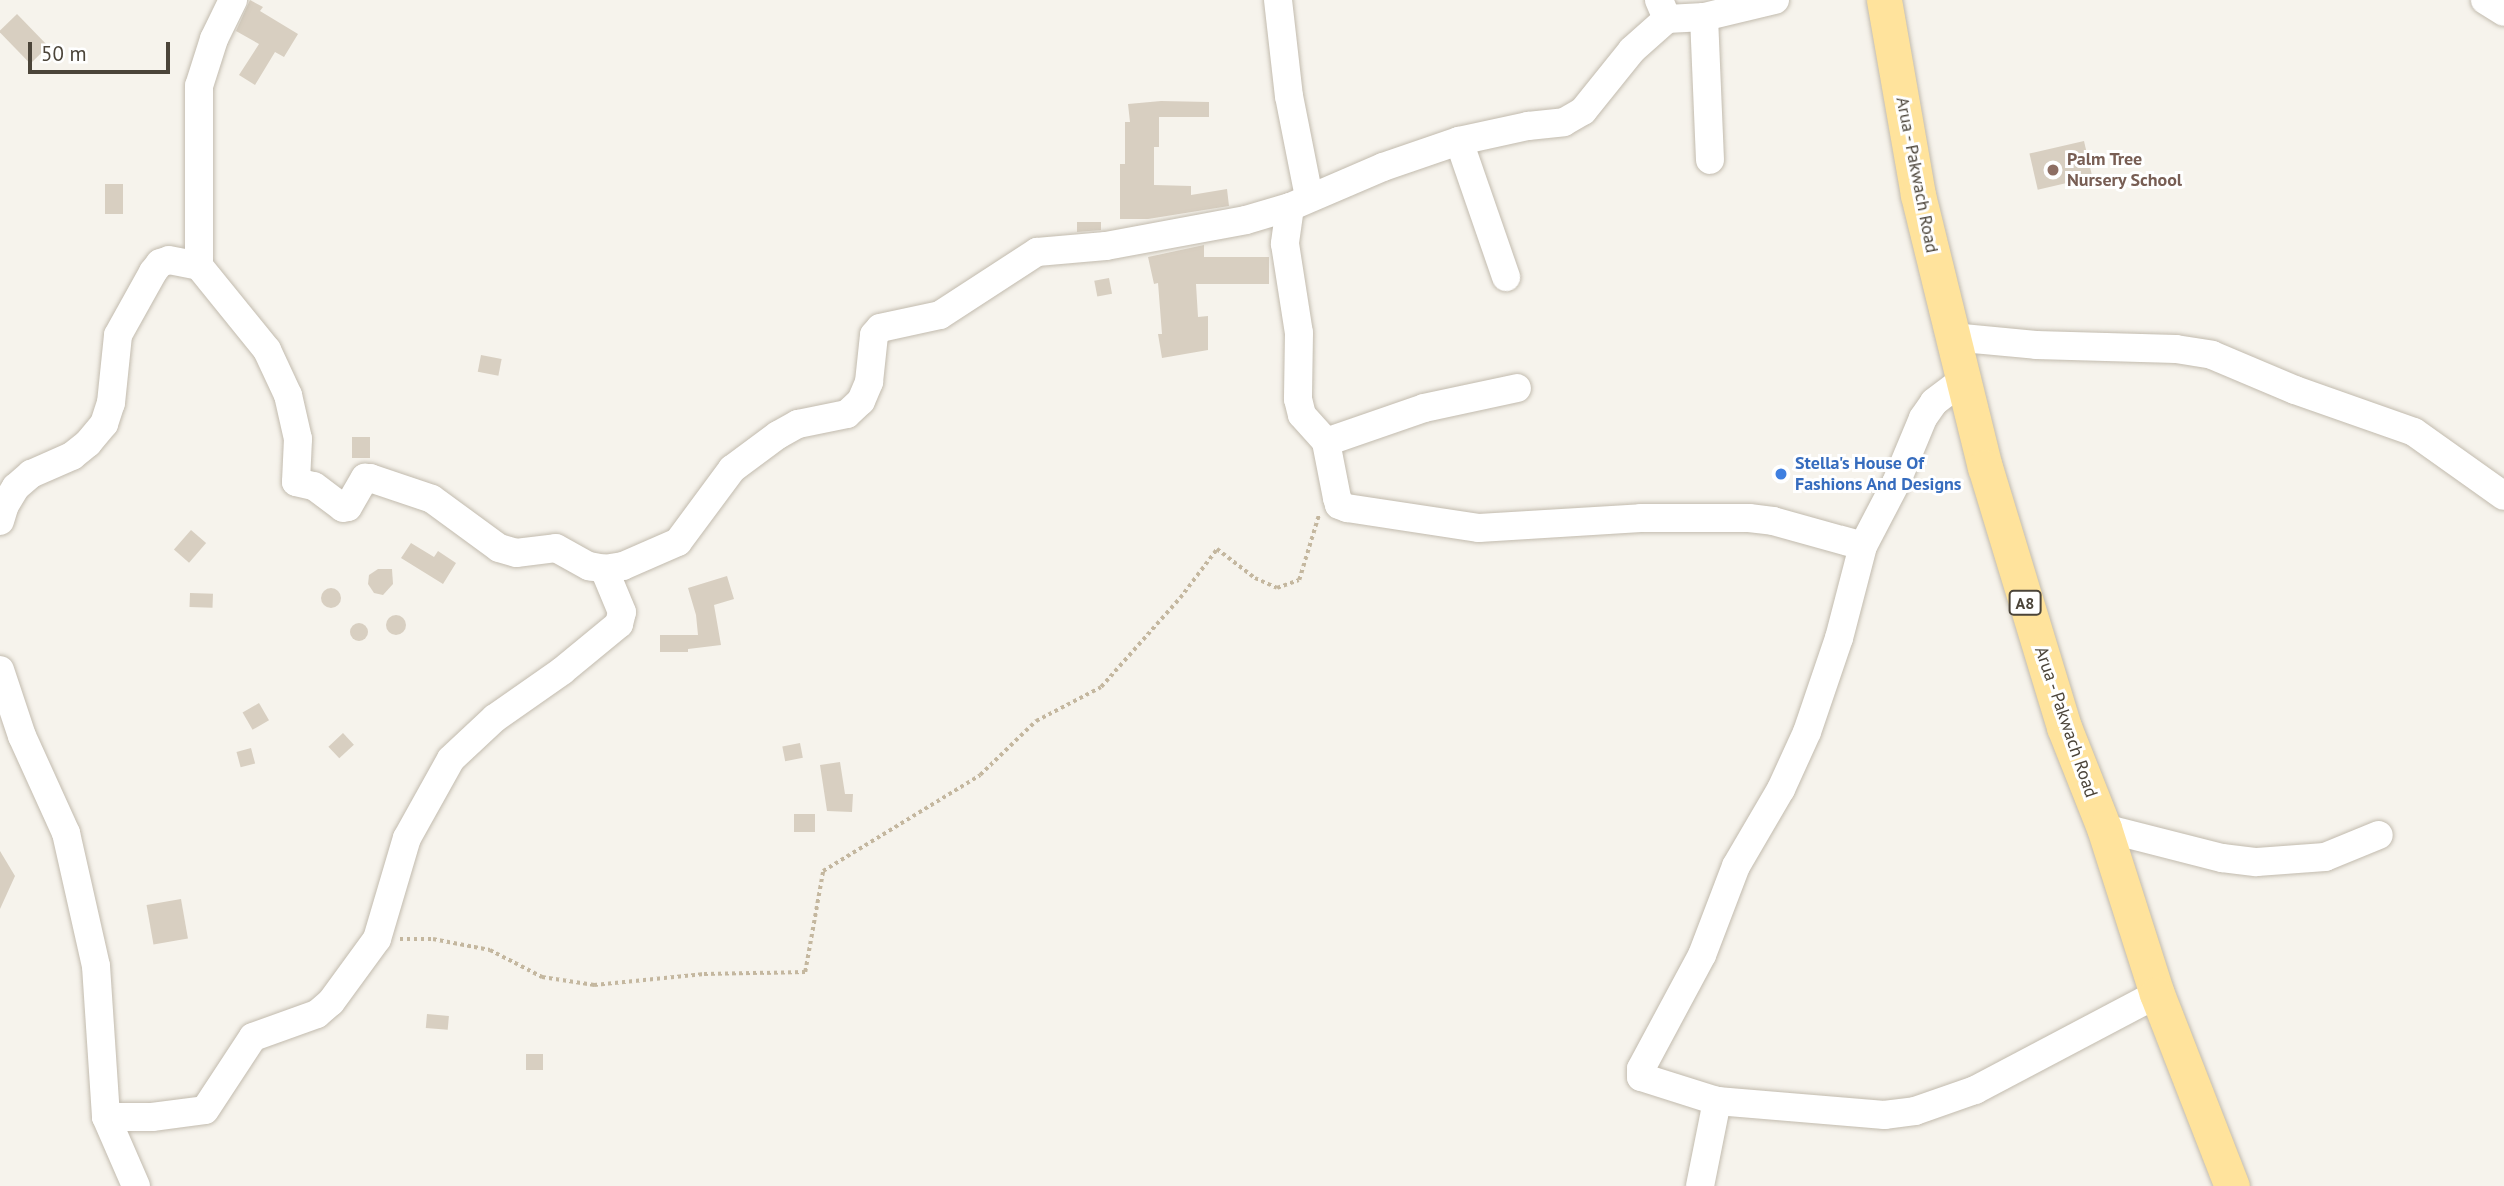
<!DOCTYPE html>
<style>
body{margin:0}
#map{position:relative;width:2504px;height:1186px;overflow:hidden;background:#f6f3ec;font-family:"PT Sans",sans-serif}
div>[style]{position:absolute}
.building>*{inset:0;background:#d8cfc1;transform-origin:0 0}
.round{border-radius:50%}
.path>*{height:3.5px;margin-top:-1.75px;transform-origin:0;background:repeating-linear-gradient(90deg,#c4b79f 0 3.5px,transparent 0 7px)}
.roads{filter:drop-shadow(0 0 2px #c2bbae) drop-shadow(0 0 2px #c2bbae)}
.minor>*{height:28px;margin:-14px;padding:0 14px;transform-origin:14px;border-radius:14px;background:#fff}
.major>*{height:35px;margin:-17.5px;padding:0 17.5px;transform-origin:17.5px;border-radius:17.5px;background:#ffe39c}
.dots>*{width:19px;height:19px;translate:-50% -50%;box-sizing:border-box;border:4px solid #fff;border-radius:50%}
span{translate:-50% -50%;white-space:nowrap;text-align:center;line-height:1.15;-webkit-text-stroke:6px #fff;paint-order:stroke}
.shield-label span{padding:2px 5px;background:#fff;border:2px solid;border-radius:5px;-webkit-text-stroke-width:0}
.shield-label{font-size:16px;color:#4b4439;font-weight:700}
.education-label{font-size:18px;color:#785e54;font-weight:700}
.left{translate:0 -50%;text-align:left}
.street-label{font-size:18px;color:#4b4439}
.shop-label{font-size:18px;color:#366cbe;font-weight:700}
.scale{position:absolute;left:28px;top:42px;width:142px;height:32px;box-sizing:border-box;border:4px solid #4b4439;border-top:0;padding-left:9px;font-size:21px;line-height:24px;white-space:nowrap;color:#4b4439;-webkit-text-stroke:5px #fff;paint-order:stroke}
</style>
<div id="map">
<div class="building">
<div style="clip-path:polygon(250px 0,263px 7px,260px 11px,298px 34px,284px 57px,275px 52px,255px 85px,239px 75px,259px 44px,236px 31px)"></div>
<div style="left:17px;top:14px;width:45px;height:25px;rotate:46deg"></div>
<div style="clip-path:polygon(1161px 101px,1209px 102px,1209px 117px,1159px 117px,1159px 147px,1154px 147px,1154px 185px,1191px 186px,1191px 195px,1227px 189px,1229px 206px,1148px 219px,1120px 219px,1120px 164px,1125px 164px,1125px 122px,1130px 122px,1128px 104px)"></div>
<div style="left:2084px;top:141px;width:37px;height:56px;rotate:77deg"></div>
<div style="left:105px;top:184px;width:18px;height:30px"></div>
<div style="clip-path:polygon(1077px 222px,1101px 222px,1101px 230px,1077px 232px)"></div>
<div style="clip-path:polygon(1204px 245px,1204px 257px,1269px 257px,1269px 284px,1196px 284px,1198px 317px,1208px 316px,1208px 350px,1162px 358px,1158px 334px,1162px 334px,1158px 283px,1154px 284px,1148px 257px)"></div>
<div style="left:1109px;top:278px;width:16px;height:15px;rotate:79deg"></div>
<div style="left:481px;top:355px;width:21px;height:17px;rotate:11deg"></div>
<div style="left:352px;top:437px;width:18px;height:21px"></div>
<div style="left:191px;top:530px;width:20px;height:26px;rotate:41deg"></div>
<div style="clip-path:polygon(411px 543px,434px 557px,438px 551px,456px 563px,443px 584px,401px 558px)"></div>
<div style="clip-path:polygon(378px 569px,392px 569px,393px 584px,383px 595px,374px 593px,368px 584px,369px 575px)"></div>
<div style="clip-path:polygon(727px 576px,734px 599px,714px 605px,721px 645px,688px 649px,688px 652px,660px 652px,660px 635px,698px 635px,696px 615px,688px 588px)"></div>
<div class="round" style="left:321px;top:588px;width:20px;height:20px"></div>
<div style="left:190px;top:593px;width:23px;height:14px;rotate:2deg"></div>
<div class="round" style="left:386px;top:615px;width:20px;height:20px"></div>
<div class="round" style="left:350px;top:623px;width:18px;height:18px"></div>
<div style="left:259px;top:703px;width:20px;height:19px;rotate:60deg"></div>
<div style="left:343px;top:733px;width:16px;height:20px;rotate:47deg"></div>
<div style="left:800px;top:743px;width:15px;height:18px;rotate:79deg"></div>
<div style="left:251px;top:748px;width:16px;height:15px;rotate:75deg"></div>
<div style="clip-path:polygon(840px 762px,845px 794px,853px 794px,852px 812px,827px 811px,820px 765px)"></div>
<div style="left:794px;top:814px;width:21px;height:18px"></div>
<div style="clip-path:polygon(0 851px,15px 876px,0 909px)"></div>
<div style="left:181px;top:899px;width:40px;height:35px;rotate:80deg"></div>
<div style="left:427px;top:1014px;width:22px;height:14px;rotate:5deg"></div>
<div style="left:526px;top:1054px;width:17px;height:16px"></div>
</div>
<div class="path">
<div style="left:400px;top:939px;width:33px"></div>
<div style="left:433px;top:939px;width:58px;rotate:10.9deg"></div>
<div style="left:490px;top:950px;width:59px;rotate:27.4deg"></div>
<div style="left:542px;top:977px;width:53px;rotate:8.7deg"></div>
<div style="left:594px;top:985px;width:111px;rotate:-5.7deg"></div>
<div style="left:704px;top:974px;width:101px;rotate:-1.1deg"></div>
<div style="left:805px;top:972px;width:103px;rotate:-79.9deg"></div>
<div style="left:823px;top:871px;width:184px;rotate:-31.4deg"></div>
<div style="left:980px;top:775px;width:78px;rotate:-44deg"></div>
<div style="left:1036px;top:721px;width:73px;rotate:-27.6deg"></div>
<div style="left:1101px;top:687px;width:119px;rotate:-48.4deg"></div>
<div style="left:1180px;top:598px;width:61px;rotate:-52.9deg"></div>
<div style="left:1217px;top:549px;width:48px;rotate:37.3deg"></div>
<div style="left:1255px;top:578px;width:24px;rotate:24deg"></div>
<div style="left:1277px;top:588px;width:23px;rotate:-20deg"></div>
<div style="left:1299px;top:580px;width:69px;rotate:-73.1deg"></div>
</div>
<div class="roads">
<div class="minor">
<div style="left:233px;top:0;width:43px;rotate:116deg"></div>
<div style="left:214px;top:39px;width:49px;rotate:107.7deg"></div>
<div style="left:199px;top:86px;width:180px;rotate:90deg"></div>
<div style="left:199px;top:266px;width:108px;rotate:51deg"></div>
<div style="left:267px;top:350px;width:50px;rotate:65deg"></div>
<div style="left:288px;top:395px;width:45px;rotate:77.2deg"></div>
<div style="left:298px;top:439px;width:43px;rotate:92.7deg"></div>
<div style="left:296px;top:482px;width:18px;rotate:13deg"></div>
<div style="left:314px;top:486px;width:36px;rotate:37deg"></div>
<div style="left:343px;top:508px;width:5px;rotate:-11deg"></div>
<div style="left:348px;top:507px;width:34px;rotate:-60deg"></div>
<div style="left:365px;top:478px;width:5px"></div>
<div style="left:370px;top:478px;width:65px;rotate:18.7deg"></div>
<div style="left:432px;top:499px;width:83px;rotate:36.2deg"></div>
<div style="left:499px;top:548px;width:18px;rotate:16deg"></div>
<div style="left:516px;top:553px;width:40px;rotate:-7.1deg"></div>
<div style="left:556px;top:548px;width:38px;rotate:29deg"></div>
<div style="left:589px;top:566px;width:15px;rotate:11deg"></div>
<div style="left:604px;top:569px;width:19px;rotate:-9deg"></div>
<div style="left:623px;top:566px;width:60px;rotate:-23.6deg"></div>
<div style="left:678px;top:542px;width:91px;rotate:-53.5deg"></div>
<div style="left:732px;top:469px;width:57px;rotate:-36.5deg"></div>
<div style="left:778px;top:435px;width:23px;rotate:-29deg"></div>
<div style="left:798px;top:424px;width:50px;rotate:-11.5deg"></div>
<div style="left:847px;top:414px;width:19px;rotate:-43deg"></div>
<div style="left:861px;top:401px;width:21px;rotate:-67deg"></div>
<div style="left:869px;top:382px;width:47px;rotate:-83.9deg"></div>
<div style="left:874px;top:335px;width:9px;rotate:-49deg"></div>
<div style="left:880px;top:328px;width:61px;rotate:-12.2deg"></div>
<div style="left:940px;top:315px;width:116px;rotate:-33deg"></div>
<div style="left:1037px;top:252px;width:69px;rotate:-5deg"></div>
<div style="left:1106px;top:246px;width:142px;rotate:-10.5deg"></div>
<div style="left:1246px;top:220px;width:46px;rotate:-16.5deg"></div>
<div style="left:1290px;top:207px;width:101px;rotate:-23.3deg"></div>
<div style="left:1383px;top:167px;width:80px;rotate:-18.9deg"></div>
<div style="left:1459px;top:141px;width:71px;rotate:-12.3deg"></div>
<div style="left:1528px;top:126px;width:36px;rotate:-6deg"></div>
<div style="left:1564px;top:122px;width:22px;rotate:-30deg"></div>
<div style="left:1583px;top:111px;width:78px;rotate:-51.2deg"></div>
<div style="left:1632px;top:50px;width:47px;rotate:-41.5deg"></div>
<div style="left:1278px;top:0;width:97px;rotate:83.5deg"></div>
<div style="left:1289px;top:96px;width:103px;rotate:78.8deg"></div>
<div style="left:1659px;top:0;width:21px;rotate:67deg"></div>
<div style="left:1667px;top:19px;width:37px;rotate:-3deg"></div>
<div style="left:1704px;top:17px;width:73px;rotate:-13.5deg"></div>
<div style="left:2485px;top:0;width:22px;rotate:32deg"></div>
<div style="left:1704px;top:17px;width:143px;rotate:87.6deg"></div>
<div style="left:1459px;top:141px;width:144px;rotate:70.9deg"></div>
<div style="left:1290px;top:207px;width:37px;rotate:98deg"></div>
<div style="left:1285px;top:244px;width:90px;rotate:81.1deg"></div>
<div style="left:1299px;top:333px;width:66px;rotate:90.9deg"></div>
<div style="left:1298px;top:399px;width:16px;rotate:76deg"></div>
<div style="left:1302px;top:415px;width:36px;rotate:48deg"></div>
<div style="left:1326px;top:442px;width:57px;rotate:78.9deg"></div>
<div style="left:1337px;top:498px;width:7px;rotate:74deg"></div>
<div style="left:1339px;top:505px;width:9px;rotate:21deg"></div>
<div style="left:1347px;top:508px;width:134px;rotate:8.6deg"></div>
<div style="left:1479px;top:528px;width:162px;rotate:-3.5deg"></div>
<div style="left:1641px;top:518px;width:108px"></div>
<div style="left:1749px;top:518px;width:24px;rotate:7deg"></div>
<div style="left:1773px;top:521px;width:93px;rotate:15.5deg"></div>
<div style="left:1863px;top:546px;width:71px;rotate:-62.4deg"></div>
<div style="left:1896px;top:483px;width:70px;rotate:-67.4deg"></div>
<div style="left:1923px;top:418px;width:19px;rotate:-55deg"></div>
<div style="left:1934px;top:402px;width:35px;rotate:-37deg"></div>
<div style="left:1952px;top:337px;width:84px;rotate:5.4deg"></div>
<div style="left:2036px;top:345px;width:140px;rotate:1.6deg"></div>
<div style="left:2176px;top:349px;width:36px;rotate:9deg"></div>
<div style="left:2212px;top:355px;width:90px;rotate:22.9deg"></div>
<div style="left:2295px;top:390px;width:126px;rotate:19.4deg"></div>
<div style="left:2414px;top:432px;width:110px;rotate:35.4deg"></div>
<div style="left:1326px;top:442px;width:104px;rotate:-19.1deg"></div>
<div style="left:1424px;top:408px;width:95px;rotate:-12.1deg"></div>
<div style="left:0;top:521px;width:17px;rotate:-73deg"></div>
<div style="left:5px;top:505px;width:21px;rotate:-59deg"></div>
<div style="left:16px;top:487px;width:20px;rotate:-41deg"></div>
<div style="left:31px;top:474px;width:45px;rotate:-23.7deg"></div>
<div style="left:72px;top:456px;width:21px;rotate:-39deg"></div>
<div style="left:88px;top:443px;width:25px;rotate:-50deg"></div>
<div style="left:104px;top:424px;width:22px;rotate:-72deg"></div>
<div style="left:111px;top:403px;width:68px;rotate:-84.1deg"></div>
<div style="left:118px;top:335px;width:72px;rotate:-60.9deg"></div>
<div style="left:153px;top:272px;width:11px;rotate:-52deg"></div>
<div style="left:160px;top:263px;width:9px;rotate:-18deg"></div>
<div style="left:169px;top:260px;width:31px;rotate:11deg"></div>
<div style="left:1863px;top:546px;width:95px;rotate:104.6deg"></div>
<div style="left:1839px;top:638px;width:99px;rotate:108.8deg"></div>
<div style="left:1807px;top:732px;width:63px;rotate:114.5deg"></div>
<div style="left:1781px;top:789px;width:89px;rotate:120.3deg"></div>
<div style="left:1736px;top:866px;width:95px;rotate:110.9deg"></div>
<div style="left:1702px;top:955px;width:129px;rotate:118.2deg"></div>
<div style="left:1641px;top:1069px;width:8px;rotate:90deg"></div>
<div style="left:1641px;top:1077px;width:80px;rotate:17.5deg"></div>
<div style="left:1717px;top:1101px;width:168px;rotate:4.8deg"></div>
<div style="left:1884px;top:1115px;width:31px;rotate:-7deg"></div>
<div style="left:1915px;top:1111px;width:64px;rotate:-19.3deg"></div>
<div style="left:1975px;top:1090px;width:206px;rotate:-27.8deg"></div>
<div style="left:0;top:670px;width:70px;rotate:71.6deg"></div>
<div style="left:22px;top:736px;width:107px;rotate:65.6deg"></div>
<div style="left:66px;top:833px;width:136px;rotate:77.3deg"></div>
<div style="left:96px;top:966px;width:151px;rotate:86.2deg"></div>
<div style="left:106px;top:1117px;width:75px;rotate:66.5deg"></div>
<div style="left:2104px;top:828px;width:122px;rotate:14.3deg"></div>
<div style="left:2222px;top:858px;width:35px;rotate:7deg"></div>
<div style="left:2257px;top:862px;width:68px;rotate:-4.2deg"></div>
<div style="left:2325px;top:857px;width:58px;rotate:-22.2deg"></div>
<div style="left:106px;top:1117px;width:46px"></div>
<div style="left:152px;top:1117px;width:53px;rotate:-7.5deg"></div>
<div style="left:205px;top:1110px;width:87px;rotate:-56.7deg"></div>
<div style="left:253px;top:1037px;width:68px;rotate:-19.8deg"></div>
<div style="left:317px;top:1014px;width:18px;rotate:-41deg"></div>
<div style="left:331px;top:1002px;width:78px;rotate:-53.9deg"></div>
<div style="left:377px;top:939px;width:105px;rotate:-73.5deg"></div>
<div style="left:407px;top:838px;width:90px;rotate:-60.9deg"></div>
<div style="left:451px;top:759px;width:60px;rotate:-43deg"></div>
<div style="left:495px;top:718px;width:82px;rotate:-35deg"></div>
<div style="left:562px;top:671px;width:74px;rotate:-39.5deg"></div>
<div style="left:619px;top:624px;width:12px;rotate:-76deg"></div>
<div style="left:622px;top:612px;width:47px;rotate:-112.7deg"></div>
<div style="left:1700px;top:1186px;width:87px;rotate:-78.7deg"></div>
</div>
<div class="major">
<div style="left:1884px;top:0;width:198px;rotate:80.1deg"></div>
<div style="left:1918px;top:195px;width:280px;rotate:76.2deg"></div>
<div style="left:1985px;top:467px;width:272px;rotate:73.1deg"></div>
<div style="left:2064px;top:727px;width:109px;rotate:68.4deg"></div>
<div style="left:2104px;top:828px;width:174px;rotate:72.3deg"></div>
<div style="left:2157px;top:994px;width:206px;rotate:68.7deg"></div>
</div>
</div>
<div class="dots">
<div style="left:2053px;top:170px;background:#8d6e63"></div>
<div style="left:1781px;top:474px;background:#3f7fe0"></div>
</div>
<div class="shield-label">
<span style="left:2025px;top:603px">A8</span>
</div>
<div class="education-label">
<span class="left" style="left:2067px;top:170px">Palm Tree<br>Nursery School</span>
</div>
<div class="street-label">
<span style="left:1917px;top:175px;rotate:79deg">Arua - Pakwach Road</span>
<span style="left:2066px;top:722px;rotate:71deg">Arua - Pakwach Road</span>
</div>
<div class="shop-label">
<span class="left" style="left:1795px;top:474px">Stella's House Of<br>Fashions And Designs</span>
</div>
<div class="scale">50 m</div>
</div>
